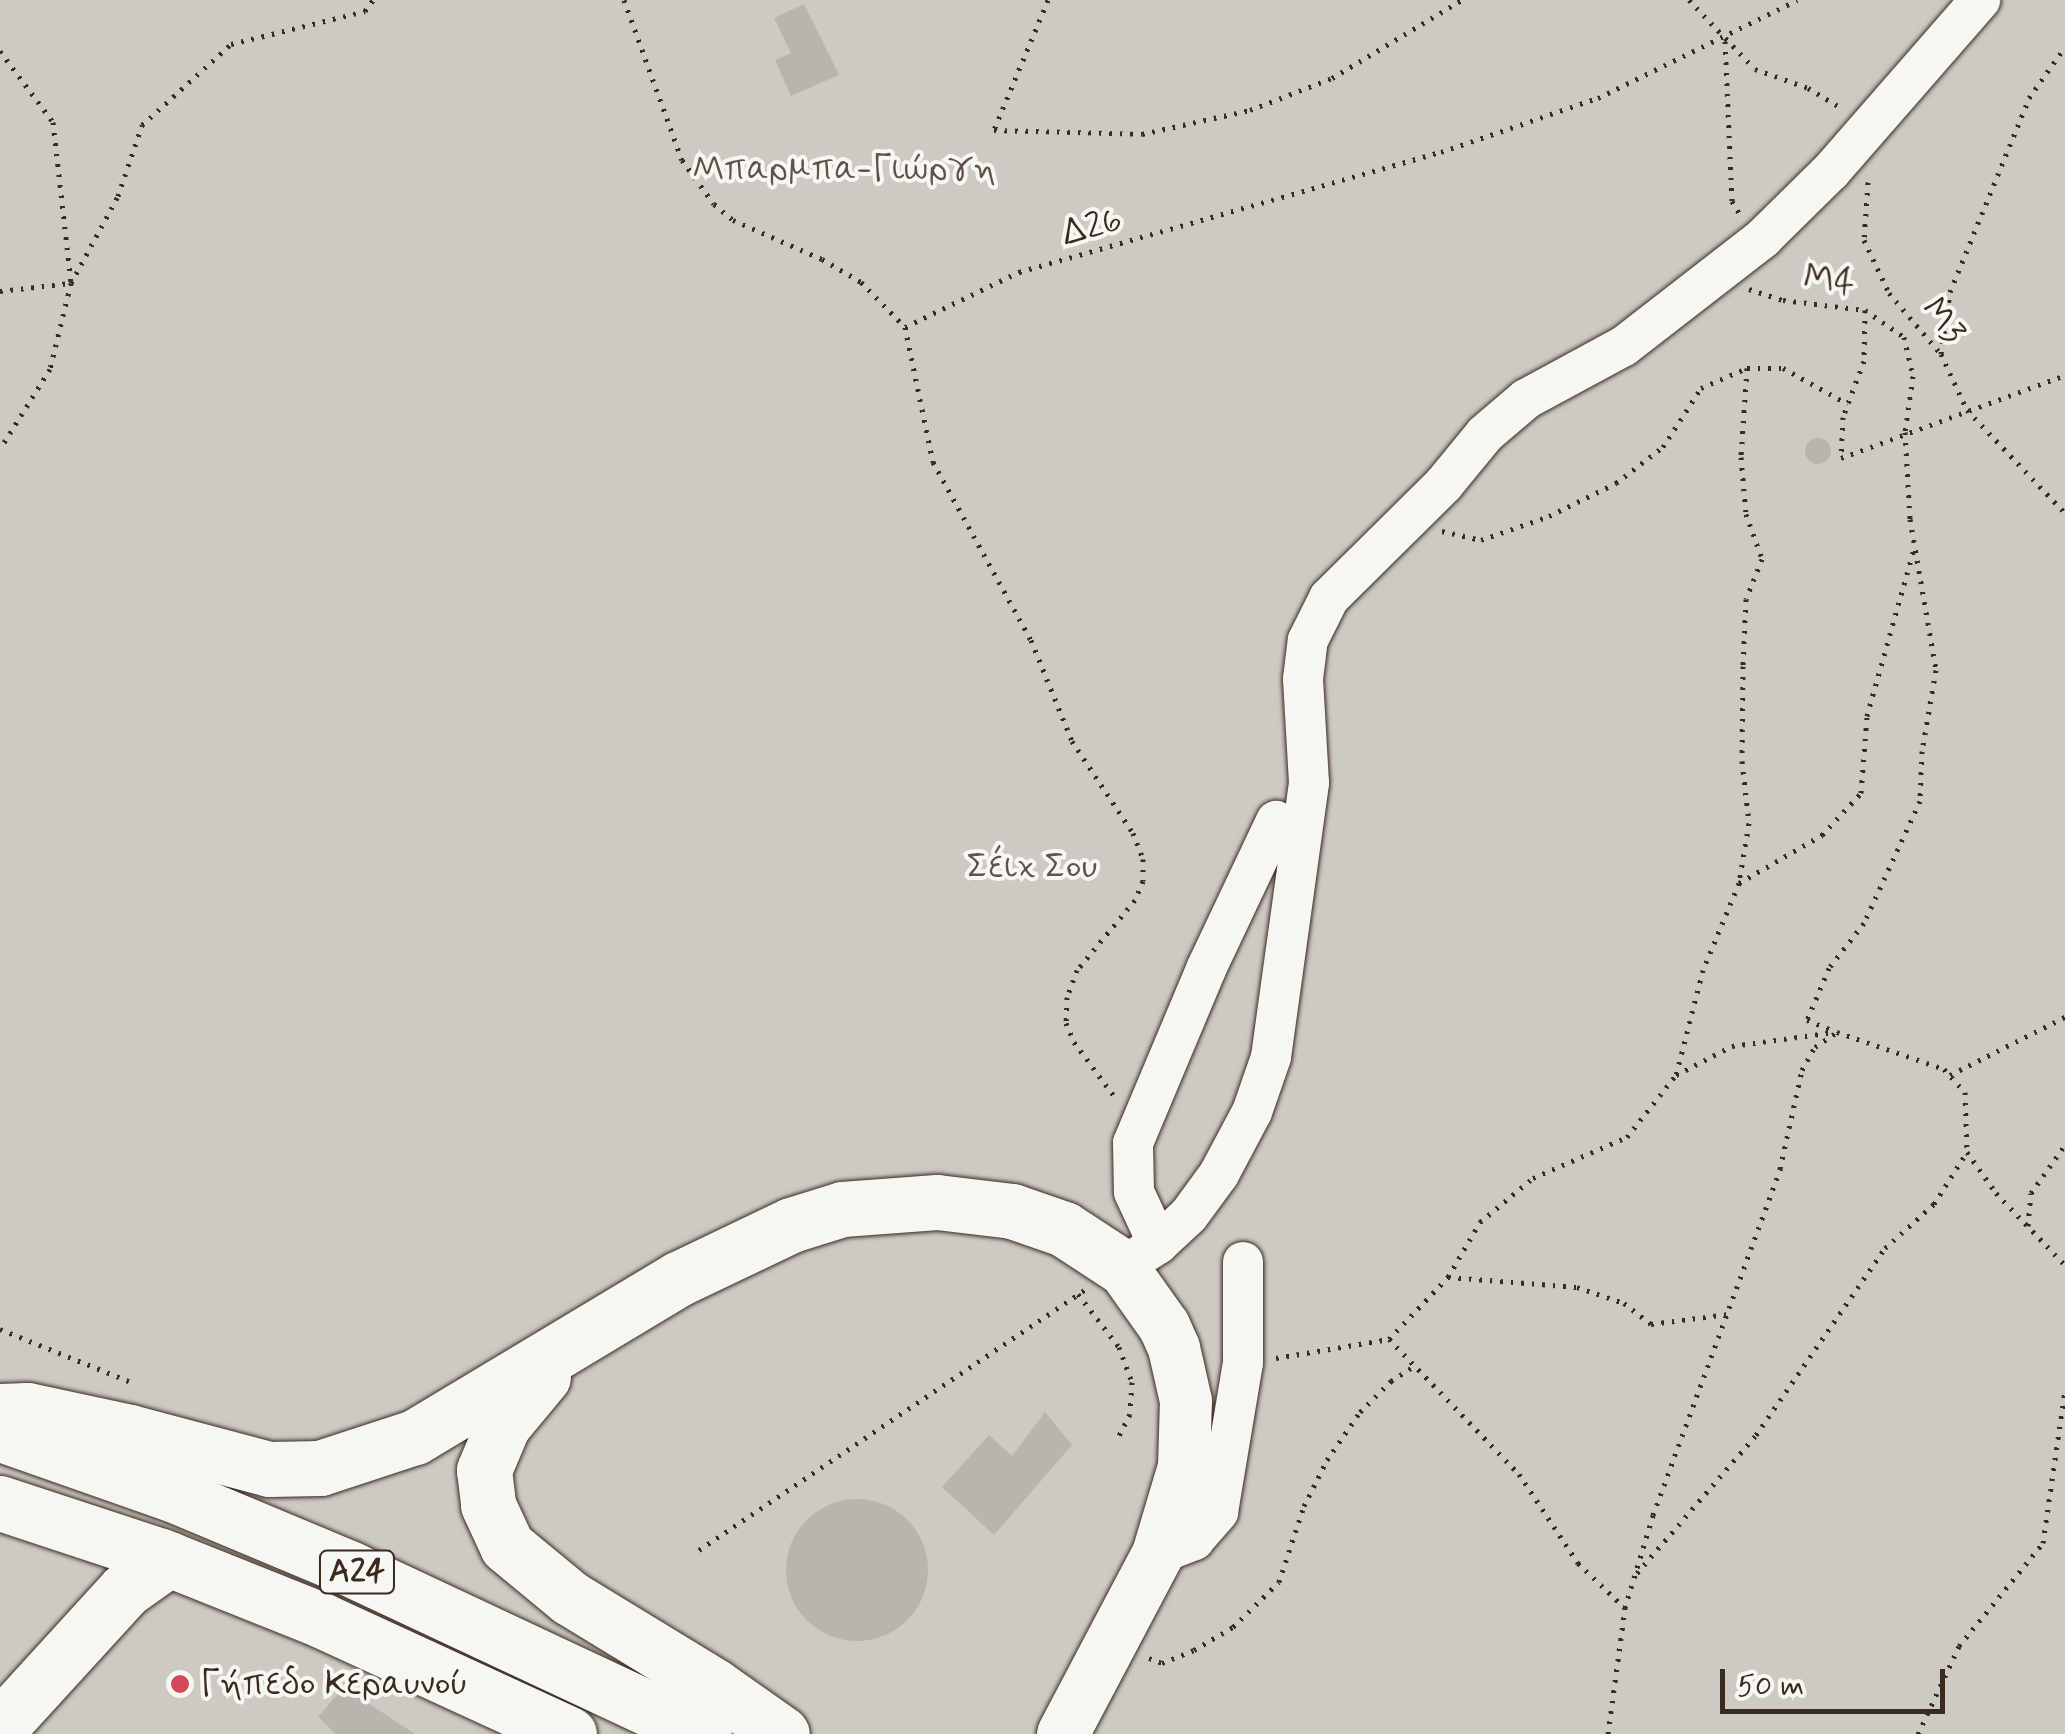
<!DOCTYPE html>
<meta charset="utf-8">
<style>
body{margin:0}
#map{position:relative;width:2065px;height:1734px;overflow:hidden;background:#ebeae5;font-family:Mynerve,sans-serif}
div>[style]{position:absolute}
.green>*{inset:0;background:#cdcac4;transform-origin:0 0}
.building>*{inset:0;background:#bab4ae}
.round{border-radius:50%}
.path>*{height:5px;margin-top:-2.5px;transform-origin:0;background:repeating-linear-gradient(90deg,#3b2a1e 0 2.5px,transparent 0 10.5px)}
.roads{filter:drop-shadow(0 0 2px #3b2a1e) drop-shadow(0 0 2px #3b2a1e)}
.minor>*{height:40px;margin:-20px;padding:0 20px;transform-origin:20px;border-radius:20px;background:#f6f6f2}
.major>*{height:52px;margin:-26px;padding:0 26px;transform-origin:26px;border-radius:26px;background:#f6f6f2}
.highway>*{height:55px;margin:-27.5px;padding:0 27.5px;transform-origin:27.5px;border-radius:27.5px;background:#f6f6f2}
.dots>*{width:28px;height:28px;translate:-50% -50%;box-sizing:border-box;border:5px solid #f6f6f2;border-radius:50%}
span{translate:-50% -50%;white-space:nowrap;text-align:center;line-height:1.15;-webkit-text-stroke:8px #f6f6f2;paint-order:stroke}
.shield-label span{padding:2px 8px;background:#f6f6f2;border:2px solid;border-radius:8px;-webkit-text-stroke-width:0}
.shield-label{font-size:32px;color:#3b2a1e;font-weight:700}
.park-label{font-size:35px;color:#605248}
.street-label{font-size:35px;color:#3b2a1e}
.poi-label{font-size:35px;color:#3b2a1e}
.left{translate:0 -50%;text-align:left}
.scale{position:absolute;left:1720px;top:1669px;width:225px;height:45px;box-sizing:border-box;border:5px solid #3b2a1e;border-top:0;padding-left:12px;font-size:30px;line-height:35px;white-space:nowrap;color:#3b2a1e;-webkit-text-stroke:8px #f6f6f2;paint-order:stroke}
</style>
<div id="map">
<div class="green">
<div style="left:0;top:0;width:2065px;height:1734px"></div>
</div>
<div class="building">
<div style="clip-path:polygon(804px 4px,839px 75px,791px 96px,775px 60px,791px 53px,774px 18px)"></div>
<div class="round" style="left:1805px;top:438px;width:26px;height:26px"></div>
<div style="clip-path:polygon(1045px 1412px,1072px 1445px,994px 1535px,942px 1487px,989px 1435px,1012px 1456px)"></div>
<div class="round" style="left:786px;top:1499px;width:142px;height:142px"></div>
<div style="clip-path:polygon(344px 1687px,415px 1734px,336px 1734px,318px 1717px)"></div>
</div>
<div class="path">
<div style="left:624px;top:0;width:170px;rotate:70.1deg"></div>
<div style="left:682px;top:160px;width:54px;rotate:54deg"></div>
<div style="left:714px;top:204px;width:25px;rotate:40deg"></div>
<div style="left:733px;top:220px;width:97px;rotate:23.7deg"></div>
<div style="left:822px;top:259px;width:45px;rotate:30.5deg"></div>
<div style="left:861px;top:282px;width:63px;rotate:45.6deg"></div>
<div style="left:1048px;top:0;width:141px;rotate:112.6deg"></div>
<div style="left:994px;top:130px;width:148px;rotate:1.5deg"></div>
<div style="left:1142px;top:134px;width:111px;rotate:-12.5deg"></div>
<div style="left:1250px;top:110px;width:88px;rotate:-21.3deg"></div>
<div style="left:1332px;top:78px;width:152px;rotate:-31deg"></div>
<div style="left:1689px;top:0;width:95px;rotate:46.3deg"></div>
<div style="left:1755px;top:69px;width:56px;rotate:19.7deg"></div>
<div style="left:1808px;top:88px;width:41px;rotate:31deg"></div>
<div style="left:1725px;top:41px;width:160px;rotate:87.5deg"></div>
<div style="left:1732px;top:201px;width:14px;rotate:60deg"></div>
<div style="left:0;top:51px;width:89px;rotate:53.3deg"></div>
<div style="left:53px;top:122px;width:162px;rotate:83.6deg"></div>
<div style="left:71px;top:283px;width:89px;rotate:103.7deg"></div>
<div style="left:50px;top:369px;width:94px;rotate:122deg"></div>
<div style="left:1868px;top:182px;width:58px;rotate:93.9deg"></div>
<div style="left:1864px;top:240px;width:59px;rotate:64.7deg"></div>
<div style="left:1889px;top:293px;width:80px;rotate:49.6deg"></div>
<div style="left:1941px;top:354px;width:62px;rotate:65.1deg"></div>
<div style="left:1967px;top:410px;width:142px;rotate:46.4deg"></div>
<div style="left:1749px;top:289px;width:36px;rotate:18deg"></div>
<div style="left:1783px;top:300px;width:83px;rotate:7deg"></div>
<div style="left:1865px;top:310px;width:47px;rotate:34.7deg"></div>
<div style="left:1904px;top:337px;width:40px;rotate:77deg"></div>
<div style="left:1913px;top:376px;width:57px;rotate:98.1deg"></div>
<div style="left:1905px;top:432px;width:87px;rotate:86.7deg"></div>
<div style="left:1910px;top:519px;width:153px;rotate:80.2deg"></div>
<div style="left:1936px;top:670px;width:82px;rotate:99.8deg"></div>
<div style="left:1922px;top:751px;width:50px;rotate:92.3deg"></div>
<div style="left:1920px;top:801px;width:134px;rotate:114.7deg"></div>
<div style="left:1864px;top:923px;width:57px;rotate:127.9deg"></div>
<div style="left:1829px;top:968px;width:56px;rotate:112.9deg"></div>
<div style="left:1807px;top:1020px;width:32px;rotate:22deg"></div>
<div style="left:0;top:291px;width:71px;rotate:-6.4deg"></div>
<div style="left:71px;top:283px;width:99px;rotate:-61.6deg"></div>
<div style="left:118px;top:196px;width:75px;rotate:-71.3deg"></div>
<div style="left:142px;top:125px;width:120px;rotate:-42.3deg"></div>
<div style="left:231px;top:44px;width:138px;rotate:-13.8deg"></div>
<div style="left:365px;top:11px;width:14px;rotate:-54deg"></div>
<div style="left:1865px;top:310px;width:51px;rotate:91.1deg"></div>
<div style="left:1864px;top:361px;width:60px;rotate:110.6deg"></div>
<div style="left:1843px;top:417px;width:41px;rotate:92.8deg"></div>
<div style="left:1841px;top:458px;width:239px;rotate:-20.3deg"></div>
<div style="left:905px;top:327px;width:127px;rotate:-25.8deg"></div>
<div style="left:1019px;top:272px;width:439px;rotate:-15.9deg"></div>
<div style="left:1441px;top:152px;width:166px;rotate:-19deg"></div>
<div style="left:1598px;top:98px;width:222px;rotate:-26.2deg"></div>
<div style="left:905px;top:327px;width:138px;rotate:78.3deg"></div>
<div style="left:933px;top:462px;width:203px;rotate:61.2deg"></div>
<div style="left:1031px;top:640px;width:109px;rotate:67.9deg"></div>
<div style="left:1072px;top:741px;width:110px;rotate:56.5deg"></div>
<div style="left:1133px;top:833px;width:28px;rotate:69deg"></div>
<div style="left:1143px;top:859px;width:22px;rotate:90deg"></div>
<div style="left:1143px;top:881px;width:21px;rotate:113deg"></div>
<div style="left:1135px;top:900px;width:91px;rotate:129.6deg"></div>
<div style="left:1077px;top:970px;width:29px;rotate:110deg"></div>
<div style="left:1067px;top:997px;width:26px;rotate:92deg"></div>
<div style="left:1066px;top:1023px;width:21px;rotate:67deg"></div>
<div style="left:1074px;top:1042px;width:67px;rotate:53.5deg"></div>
<div style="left:1941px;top:354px;width:63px;rotate:-81.7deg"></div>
<div style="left:1950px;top:292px;width:209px;rotate:-67.8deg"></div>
<div style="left:2029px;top:98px;width:62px;rotate:-54.8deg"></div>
<div style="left:1747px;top:368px;width:36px"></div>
<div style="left:1783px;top:368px;width:74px;rotate:29deg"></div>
<div style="left:1442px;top:531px;width:40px;rotate:13deg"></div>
<div style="left:1481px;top:540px;width:72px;rotate:-19.4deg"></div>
<div style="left:1549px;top:516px;width:75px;rotate:-26.2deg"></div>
<div style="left:1616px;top:483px;width:59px;rotate:-37.5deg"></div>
<div style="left:1663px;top:447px;width:70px;rotate:-57.2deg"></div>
<div style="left:1701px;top:388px;width:50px;rotate:-23.5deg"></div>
<div style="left:1747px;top:368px;width:89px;rotate:93.9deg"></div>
<div style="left:1741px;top:457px;width:57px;rotate:85deg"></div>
<div style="left:1746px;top:514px;width:48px;rotate:70.4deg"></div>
<div style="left:1762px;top:559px;width:43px;rotate:111.8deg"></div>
<div style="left:1746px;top:599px;width:67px;rotate:92.6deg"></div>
<div style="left:1743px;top:666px;width:95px;rotate:90.6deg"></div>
<div style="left:1742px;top:761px;width:62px;rotate:83.6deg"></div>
<div style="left:1749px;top:823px;width:61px;rotate:99.5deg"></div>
<div style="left:1739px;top:883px;width:94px;rotate:112.5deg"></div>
<div style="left:1703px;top:970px;width:108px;rotate:104.4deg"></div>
<div style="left:1739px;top:883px;width:96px;rotate:-30deg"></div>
<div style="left:1822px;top:835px;width:57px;rotate:-47.1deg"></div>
<div style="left:1861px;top:793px;width:77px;rotate:-85.5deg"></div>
<div style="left:1867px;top:716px;width:178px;rotate:-74.3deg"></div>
<div style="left:1950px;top:1075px;width:129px;rotate:-26.8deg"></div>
<div style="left:2028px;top:1226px;width:33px;rotate:-85deg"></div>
<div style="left:2031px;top:1193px;width:59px;rotate:-54.7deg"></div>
<div style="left:1448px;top:1277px;width:64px;rotate:-59.8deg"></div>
<div style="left:1480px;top:1222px;width:69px;rotate:-39.7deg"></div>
<div style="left:1533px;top:1178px;width:103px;rotate:-23.6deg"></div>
<div style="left:1627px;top:1137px;width:79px;rotate:-51.7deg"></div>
<div style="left:1676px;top:1075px;width:63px;rotate:-27.4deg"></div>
<div style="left:1732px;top:1046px;width:103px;rotate:-7.8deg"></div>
<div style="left:1078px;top:1294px;width:67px;rotate:52.3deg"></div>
<div style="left:1119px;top:1347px;width:37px;rotate:70deg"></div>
<div style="left:1132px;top:1382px;width:32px;rotate:94deg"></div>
<div style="left:1130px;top:1414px;width:29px;rotate:117deg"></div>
<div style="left:0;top:1329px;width:139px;rotate:22deg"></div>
<div style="left:1389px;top:1339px;width:86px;rotate:-46.4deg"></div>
<div style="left:1448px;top:1277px;width:129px;rotate:4.4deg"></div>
<div style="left:1577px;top:1287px;width:50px;rotate:18.8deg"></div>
<div style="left:1624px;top:1303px;width:34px;rotate:38deg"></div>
<div style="left:1651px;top:1324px;width:78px;rotate:-7.4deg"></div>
<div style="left:1276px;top:1358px;width:115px;rotate:-9.5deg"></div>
<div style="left:1389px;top:1339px;width:187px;rotate:46.1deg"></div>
<div style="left:1519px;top:1474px;width:107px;rotate:56.5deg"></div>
<div style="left:1578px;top:1563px;width:65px;rotate:43.8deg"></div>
<div style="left:699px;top:1550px;width:465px;rotate:-34deg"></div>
<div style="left:1637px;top:1573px;width:182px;rotate:-49.2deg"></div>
<div style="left:1756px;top:1435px;width:227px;rotate:-55.4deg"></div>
<div style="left:1885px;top:1248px;width:66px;rotate:-41.9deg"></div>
<div style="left:1934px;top:1204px;width:62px;rotate:-57.6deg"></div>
<div style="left:1149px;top:1658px;width:14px;rotate:21deg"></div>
<div style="left:1162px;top:1663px;width:35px;rotate:-22deg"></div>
<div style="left:1194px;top:1650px;width:45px;rotate:-30.5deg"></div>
<div style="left:1233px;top:1627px;width:64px;rotate:-44.4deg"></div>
<div style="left:1279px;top:1582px;width:80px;rotate:-71.8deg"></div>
<div style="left:1304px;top:1506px;width:51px;rotate:-63.4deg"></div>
<div style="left:1327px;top:1460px;width:58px;rotate:-55.5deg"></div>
<div style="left:1360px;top:1412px;width:44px;rotate:-45deg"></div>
<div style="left:1391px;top:1381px;width:31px;rotate:-33deg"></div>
<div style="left:1608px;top:1734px;width:127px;rotate:-82.3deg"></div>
<div style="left:1625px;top:1608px;width:97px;rotate:-73.2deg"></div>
<div style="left:1653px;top:1515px;width:369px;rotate:-69.8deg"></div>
<div style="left:1780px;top:1169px;width:101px;rotate:-77.5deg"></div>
<div style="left:1802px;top:1070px;width:26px;rotate:-61deg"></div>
<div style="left:1815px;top:1047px;width:27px;rotate:-34deg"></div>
<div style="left:1837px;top:1032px;width:113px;rotate:19.1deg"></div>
<div style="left:1944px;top:1069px;width:31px;rotate:48deg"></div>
<div style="left:1965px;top:1092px;width:60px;rotate:88.1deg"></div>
<div style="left:1967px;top:1152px;width:50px;rotate:54.7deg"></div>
<div style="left:1996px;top:1193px;width:100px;rotate:46.2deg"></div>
<div style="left:1918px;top:1734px;width:97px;rotate:-65deg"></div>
<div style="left:1959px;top:1646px;width:133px;rotate:-50.8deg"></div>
<div style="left:2043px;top:1543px;width:155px;rotate:-81.8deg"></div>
</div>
<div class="roads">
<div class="minor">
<div style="left:1158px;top:1244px;width:57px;rotate:-114.8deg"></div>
<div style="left:1134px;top:1192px;width:49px;rotate:-91.2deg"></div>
<div style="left:1133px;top:1143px;width:189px;rotate:-67.2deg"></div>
<div style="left:1206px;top:969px;width:164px;rotate:-64.7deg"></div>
<div style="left:1122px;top:1267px;width:43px;rotate:-32.6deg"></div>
<div style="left:1158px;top:1244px;width:42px;rotate:-43.1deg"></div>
<div style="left:1189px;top:1215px;width:51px;rotate:-53.8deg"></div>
<div style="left:1219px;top:1174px;width:70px;rotate:-62deg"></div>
<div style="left:1252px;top:1112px;width:58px;rotate:-70.9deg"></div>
<div style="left:1271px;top:1057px;width:277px;rotate:-82.1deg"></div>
<div style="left:1309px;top:783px;width:104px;rotate:-93.3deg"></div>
<div style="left:1303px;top:679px;width:39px;rotate:-83deg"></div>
<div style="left:1308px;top:640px;width:47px;rotate:-63.4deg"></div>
<div style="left:1329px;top:598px;width:162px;rotate:-44.7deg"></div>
<div style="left:1444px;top:484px;width:65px;rotate:-50.6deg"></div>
<div style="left:1485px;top:434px;width:54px;rotate:-40.5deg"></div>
<div style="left:1526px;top:399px;width:111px;rotate:-28.4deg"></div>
<div style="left:1624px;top:346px;width:176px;rotate:-37.8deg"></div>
<div style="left:1763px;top:238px;width:95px;rotate:-44.6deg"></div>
<div style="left:1831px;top:171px;width:227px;rotate:-48.9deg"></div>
<div style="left:1158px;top:1554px;width:39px;rotate:-21deg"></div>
<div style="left:1194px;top:1540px;width:37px;rotate:-49deg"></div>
<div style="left:1218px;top:1512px;width:151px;rotate:-80.5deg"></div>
<div style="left:1243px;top:1363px;width:101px;rotate:-90deg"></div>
</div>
<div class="major">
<div style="left:1063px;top:1734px;width:204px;rotate:-62.2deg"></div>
<div style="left:1158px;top:1554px;width:91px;rotate:-73.4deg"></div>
<div style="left:1184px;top:1467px;width:66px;rotate:-88.3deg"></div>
<div style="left:1186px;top:1401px;width:54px;rotate:-102.8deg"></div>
<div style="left:1174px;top:1348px;width:24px;rotate:-114deg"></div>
<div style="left:1164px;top:1326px;width:72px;rotate:-125.4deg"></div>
</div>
<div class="highway">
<div style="left:543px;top:1377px;width:62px;rotate:129.8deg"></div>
<div style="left:503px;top:1425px;width:49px;rotate:112.9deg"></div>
<div style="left:484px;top:1470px;width:35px;rotate:83deg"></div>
<div style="left:488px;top:1505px;width:45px;rotate:65.1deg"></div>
<div style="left:507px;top:1546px;width:82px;rotate:39.5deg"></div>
<div style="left:570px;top:1598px;width:169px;rotate:31.4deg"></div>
<div style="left:714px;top:1686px;width:83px;rotate:35.2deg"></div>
<div style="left:0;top:1411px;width:27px;rotate:-2deg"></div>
<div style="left:27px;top:1410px;width:105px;rotate:12.1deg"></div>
<div style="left:130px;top:1432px;width:144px;rotate:14.9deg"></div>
<div style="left:269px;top:1469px;width:51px;rotate:-1.1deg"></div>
<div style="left:320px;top:1468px;width:100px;rotate:-18.1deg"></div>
<div style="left:415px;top:1437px;width:307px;rotate:-31deg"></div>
<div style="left:678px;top:1279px;width:125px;rotate:-25.5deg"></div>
<div style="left:791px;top:1225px;width:53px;rotate:-17.4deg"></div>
<div style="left:842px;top:1209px;width:95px;rotate:-4.2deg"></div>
<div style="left:937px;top:1202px;width:76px;rotate:6.8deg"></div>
<div style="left:1012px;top:1211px;width:55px;rotate:19.1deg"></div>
<div style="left:1064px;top:1229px;width:69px;rotate:33.2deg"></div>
<div style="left:4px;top:1435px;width:178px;rotate:19.4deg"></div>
<div style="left:172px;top:1494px;width:194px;rotate:22.7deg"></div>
<div style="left:351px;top:1569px;width:390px;rotate:25.1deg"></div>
<div style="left:0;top:1503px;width:169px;rotate:18.2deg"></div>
<div style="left:161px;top:1556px;width:172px;rotate:21.8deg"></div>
<div style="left:321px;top:1620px;width:273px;rotate:24.7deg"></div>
<div style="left:0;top:1727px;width:185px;rotate:-47.6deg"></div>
<div style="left:125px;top:1590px;width:54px;rotate:-35.2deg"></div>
</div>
</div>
<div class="dots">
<div style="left:180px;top:1684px;background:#d1495b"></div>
</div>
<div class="shield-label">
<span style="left:357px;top:1572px">Α24</span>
</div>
<div class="park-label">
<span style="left:844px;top:169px">Μπαρμπα-Γιώργη</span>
<span style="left:1032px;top:867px">Σέιχ Σου</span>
</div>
<div class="street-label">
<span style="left:1092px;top:227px;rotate:-15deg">Δ26</span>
<span style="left:1829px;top:281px;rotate:8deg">M4</span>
<span style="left:1943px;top:321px;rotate:53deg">M3</span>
</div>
<div class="poi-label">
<span class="left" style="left:200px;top:1684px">Γήπεδο Κεραυνού</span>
</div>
<div class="scale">50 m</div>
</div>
